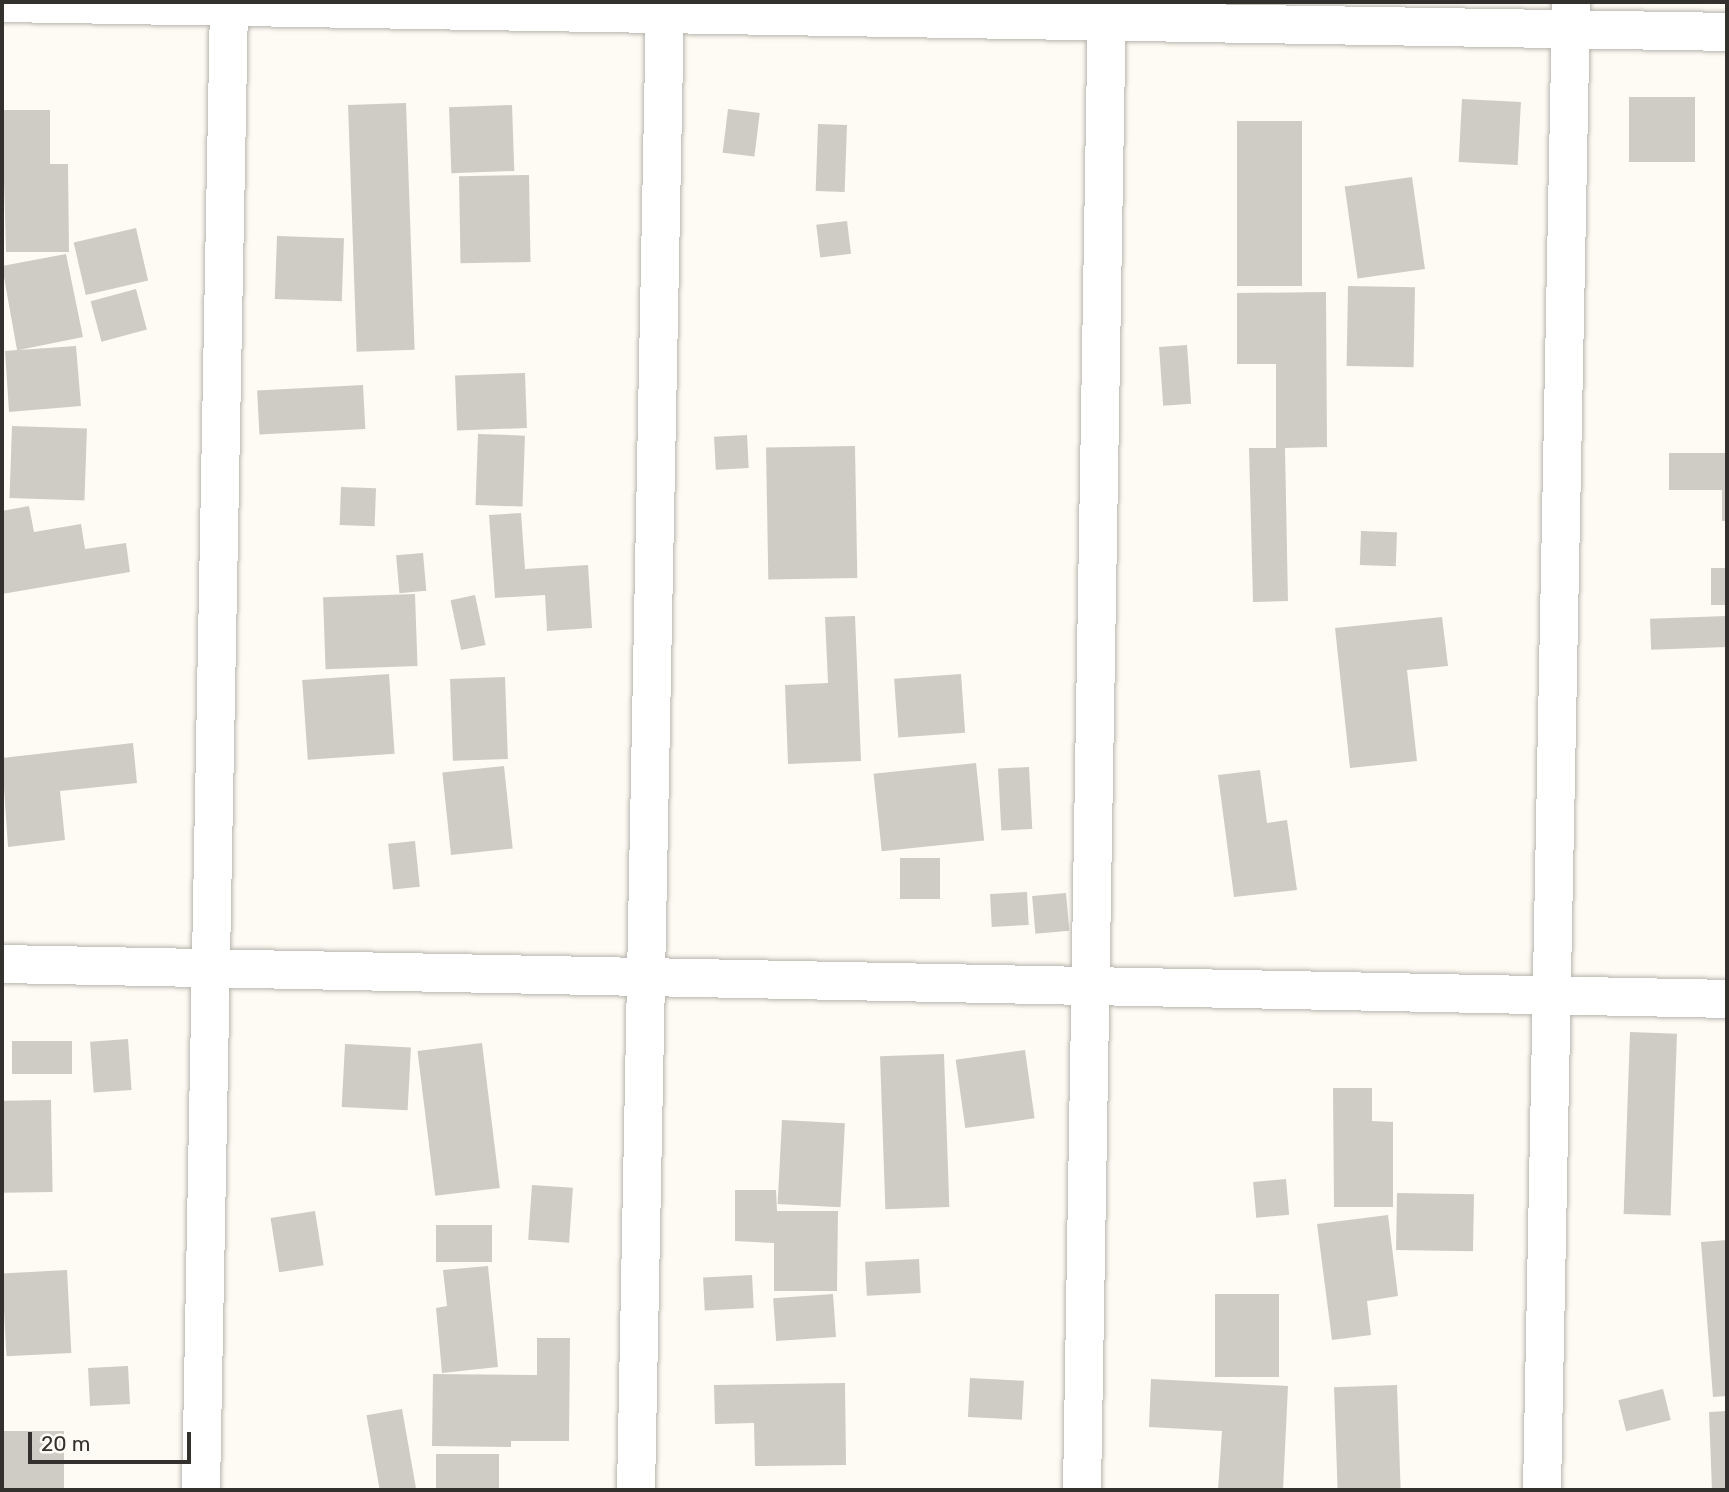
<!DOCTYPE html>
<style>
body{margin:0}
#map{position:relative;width:1729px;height:1492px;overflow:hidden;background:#fefbf4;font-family:Rubik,sans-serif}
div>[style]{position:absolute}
.building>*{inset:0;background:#cfccc5;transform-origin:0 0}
.roads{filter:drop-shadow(0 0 2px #b8b5ae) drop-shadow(0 0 2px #b8b5ae)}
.minor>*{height:38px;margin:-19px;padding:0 19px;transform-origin:19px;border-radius:19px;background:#fff}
span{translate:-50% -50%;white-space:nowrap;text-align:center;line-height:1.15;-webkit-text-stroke:7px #fefbf4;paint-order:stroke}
.frame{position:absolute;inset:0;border:4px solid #32312e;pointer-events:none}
.scale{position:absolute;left:28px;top:1432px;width:163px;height:32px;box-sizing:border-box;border:4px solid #32312e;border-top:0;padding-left:9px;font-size:21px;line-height:24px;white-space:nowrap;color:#32312e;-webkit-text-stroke:5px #fefbf4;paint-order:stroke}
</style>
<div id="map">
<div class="building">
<div style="left:1629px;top:97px;width:66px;height:65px"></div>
<div style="left:1462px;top:99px;width:59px;height:63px;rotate:3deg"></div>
<div style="left:406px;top:103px;width:247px;height:58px;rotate:88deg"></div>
<div style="left:512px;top:105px;width:66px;height:63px;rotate:88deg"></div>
<div style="left:728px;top:109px;width:32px;height:44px;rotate:7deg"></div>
<div style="clip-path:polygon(2px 110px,50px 110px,50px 164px,68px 164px,69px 252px,6px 252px)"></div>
<div style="left:1237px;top:121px;width:65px;height:165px"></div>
<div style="left:818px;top:124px;width:29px;height:67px;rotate:2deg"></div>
<div style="left:529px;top:175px;width:87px;height:70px;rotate:89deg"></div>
<div style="left:1412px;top:177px;width:93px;height:68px;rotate:82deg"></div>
<div style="left:847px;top:221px;width:33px;height:31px;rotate:83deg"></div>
<div style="left:136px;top:228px;width:54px;height:64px;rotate:77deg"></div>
<div style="left:277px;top:236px;width:67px;height:63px;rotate:2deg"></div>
<div style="clip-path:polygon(66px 254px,83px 337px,19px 350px,76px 346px,81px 406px,9px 412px,5px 351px,17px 350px,2px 266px)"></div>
<div style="left:1348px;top:286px;width:67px;height:80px;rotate:1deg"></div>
<div style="left:136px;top:289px;width:42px;height:47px;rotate:75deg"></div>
<div style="clip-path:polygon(1326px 292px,1327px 447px,1285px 448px,1288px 601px,1253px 602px,1249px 448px,1276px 448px,1276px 364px,1237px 364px,1237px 293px)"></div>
<div style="left:1187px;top:345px;width:59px;height:28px;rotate:86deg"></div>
<div style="left:525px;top:373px;width:55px;height:70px;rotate:88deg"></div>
<div style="left:363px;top:385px;width:44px;height:106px;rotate:87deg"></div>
<div style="left:12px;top:426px;width:75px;height:72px;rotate:2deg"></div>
<div style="left:478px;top:434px;width:47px;height:71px;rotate:2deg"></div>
<div style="left:747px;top:435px;width:33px;height:33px;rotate:87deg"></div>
<div style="left:855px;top:446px;width:132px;height:89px;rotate:89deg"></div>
<div style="clip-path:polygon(1669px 453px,1727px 453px,1727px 521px,1722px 521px,1722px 490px,1669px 490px)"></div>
<div style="left:341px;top:487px;width:35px;height:38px;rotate:2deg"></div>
<div style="clip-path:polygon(29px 506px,34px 532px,81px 524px,85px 549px,126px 543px,130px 572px,2px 594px,2px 511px)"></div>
<div style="clip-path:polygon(521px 513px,525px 569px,588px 565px,592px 628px,547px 631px,545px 595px,495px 598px,489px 515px)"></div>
<div style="left:1361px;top:531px;width:36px;height:34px;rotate:2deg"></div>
<div style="left:423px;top:553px;width:38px;height:27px;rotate:85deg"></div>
<div style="left:1727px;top:568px;width:37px;height:16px;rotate:90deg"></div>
<div style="left:415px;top:594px;width:72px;height:92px;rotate:88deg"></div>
<div style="left:475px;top:595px;width:51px;height:25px;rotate:78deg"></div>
<div style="clip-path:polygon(855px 616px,861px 761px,788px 764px,785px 685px,828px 683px,825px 617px)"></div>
<div style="left:1726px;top:616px;width:31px;height:76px;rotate:88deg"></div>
<div style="clip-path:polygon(1442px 617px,1448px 666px,1407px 670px,1417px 761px,1350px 768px,1335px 628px)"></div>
<div style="left:389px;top:674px;width:80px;height:87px;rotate:86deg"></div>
<div style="left:961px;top:674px;width:59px;height:67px;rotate:86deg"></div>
<div style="left:505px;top:677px;width:82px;height:55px;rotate:88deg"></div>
<div style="clip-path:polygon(133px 743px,137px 783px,60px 791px,65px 840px,8px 847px,2px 758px)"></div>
<div style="left:976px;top:763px;width:78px;height:103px;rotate:84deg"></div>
<div style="left:504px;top:766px;width:83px;height:62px;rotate:84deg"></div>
<div style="left:1029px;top:767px;width:62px;height:31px;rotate:87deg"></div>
<div style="clip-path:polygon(1260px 770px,1267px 823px,1287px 820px,1297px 890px,1234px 897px,1218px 775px)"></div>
<div style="left:415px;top:841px;width:46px;height:27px;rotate:84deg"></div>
<div style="left:900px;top:858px;width:40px;height:41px"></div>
<div style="left:1027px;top:892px;width:33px;height:37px;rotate:87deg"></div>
<div style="left:1066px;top:893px;width:38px;height:34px;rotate:85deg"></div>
<div style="left:1630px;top:1032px;width:47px;height:182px;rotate:2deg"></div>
<div style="left:128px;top:1039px;width:51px;height:38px;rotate:86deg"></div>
<div style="left:72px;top:1041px;width:33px;height:60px;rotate:90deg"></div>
<div style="left:482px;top:1043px;width:146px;height:65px;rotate:83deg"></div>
<div style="left:345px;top:1044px;width:66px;height:63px;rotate:3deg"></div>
<div style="left:1025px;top:1050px;width:69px;height:70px;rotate:82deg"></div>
<div style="left:944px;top:1054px;width:153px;height:64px;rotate:88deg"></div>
<div style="clip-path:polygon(1333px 1088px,1372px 1088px,1372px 1121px,1393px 1122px,1393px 1207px,1334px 1207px)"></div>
<div style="left:51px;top:1100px;width:92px;height:49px;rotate:89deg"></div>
<div style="left:782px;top:1120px;width:63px;height:84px;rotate:3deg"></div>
<div style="left:1286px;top:1179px;width:36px;height:33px;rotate:85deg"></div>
<div style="left:532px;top:1185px;width:41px;height:55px;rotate:4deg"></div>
<div style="clip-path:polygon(735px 1190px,776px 1190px,777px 1211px,838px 1211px,837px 1291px,774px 1291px,774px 1243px,735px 1241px)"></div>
<div style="left:1397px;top:1193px;width:77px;height:57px;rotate:1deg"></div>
<div style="left:315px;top:1211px;width:55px;height:45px;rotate:81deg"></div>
<div style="clip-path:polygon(1388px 1215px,1398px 1296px,1367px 1301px,1371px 1335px,1332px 1340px,1317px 1224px)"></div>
<div style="left:436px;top:1225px;width:56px;height:37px"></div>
<div style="clip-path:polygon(1727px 1240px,1727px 1396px,1713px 1397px,1701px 1242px)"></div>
<div style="left:919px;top:1259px;width:34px;height:54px;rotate:87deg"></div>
<div style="clip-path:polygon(488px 1266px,498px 1367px,442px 1373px,436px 1308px,447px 1306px,443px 1270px)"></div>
<div style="left:67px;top:1270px;width:83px;height:65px;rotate:87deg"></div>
<div style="left:752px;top:1275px;width:33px;height:49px;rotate:87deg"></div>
<div style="left:833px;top:1294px;width:43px;height:60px;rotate:86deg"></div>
<div style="left:1215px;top:1294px;width:64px;height:83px"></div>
<div style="clip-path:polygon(537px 1338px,570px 1338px,569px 1441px,511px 1441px,511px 1447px,432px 1446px,433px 1374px,537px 1375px)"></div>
<div style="left:128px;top:1366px;width:38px;height:40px;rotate:87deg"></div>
<div style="left:970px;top:1378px;width:54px;height:39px;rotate:3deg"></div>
<div style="clip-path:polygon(1151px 1379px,1288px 1386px,1283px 1490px,1218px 1490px,1222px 1431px,1149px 1427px)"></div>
<div style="clip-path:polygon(845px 1383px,846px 1465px,755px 1466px,754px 1423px,715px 1424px,714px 1385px)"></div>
<div style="left:1397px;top:1385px;width:104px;height:63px;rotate:88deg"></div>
<div style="left:1663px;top:1389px;width:32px;height:46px;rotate:76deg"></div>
<div style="left:402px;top:1409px;width:82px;height:36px;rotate:80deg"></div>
<div style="clip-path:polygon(1727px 1411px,1727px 1490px,1712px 1490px,1709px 1412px)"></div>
<div style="left:2px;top:1431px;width:62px;height:59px"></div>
<div style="left:436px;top:1454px;width:63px;height:36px"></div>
</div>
<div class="roads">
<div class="minor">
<div style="left:2px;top:3px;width:1725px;rotate:0.96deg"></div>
<div style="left:2px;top:964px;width:1725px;rotate:1.16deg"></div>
<div style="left:201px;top:1490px;width:1488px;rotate:-88.92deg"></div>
<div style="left:636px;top:1490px;width:1488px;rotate:-88.88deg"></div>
<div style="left:1082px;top:1490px;width:1488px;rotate:-89.04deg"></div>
<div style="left:1542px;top:1490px;width:1488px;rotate:-88.88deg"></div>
</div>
</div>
<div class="frame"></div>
<div class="scale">20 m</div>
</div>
